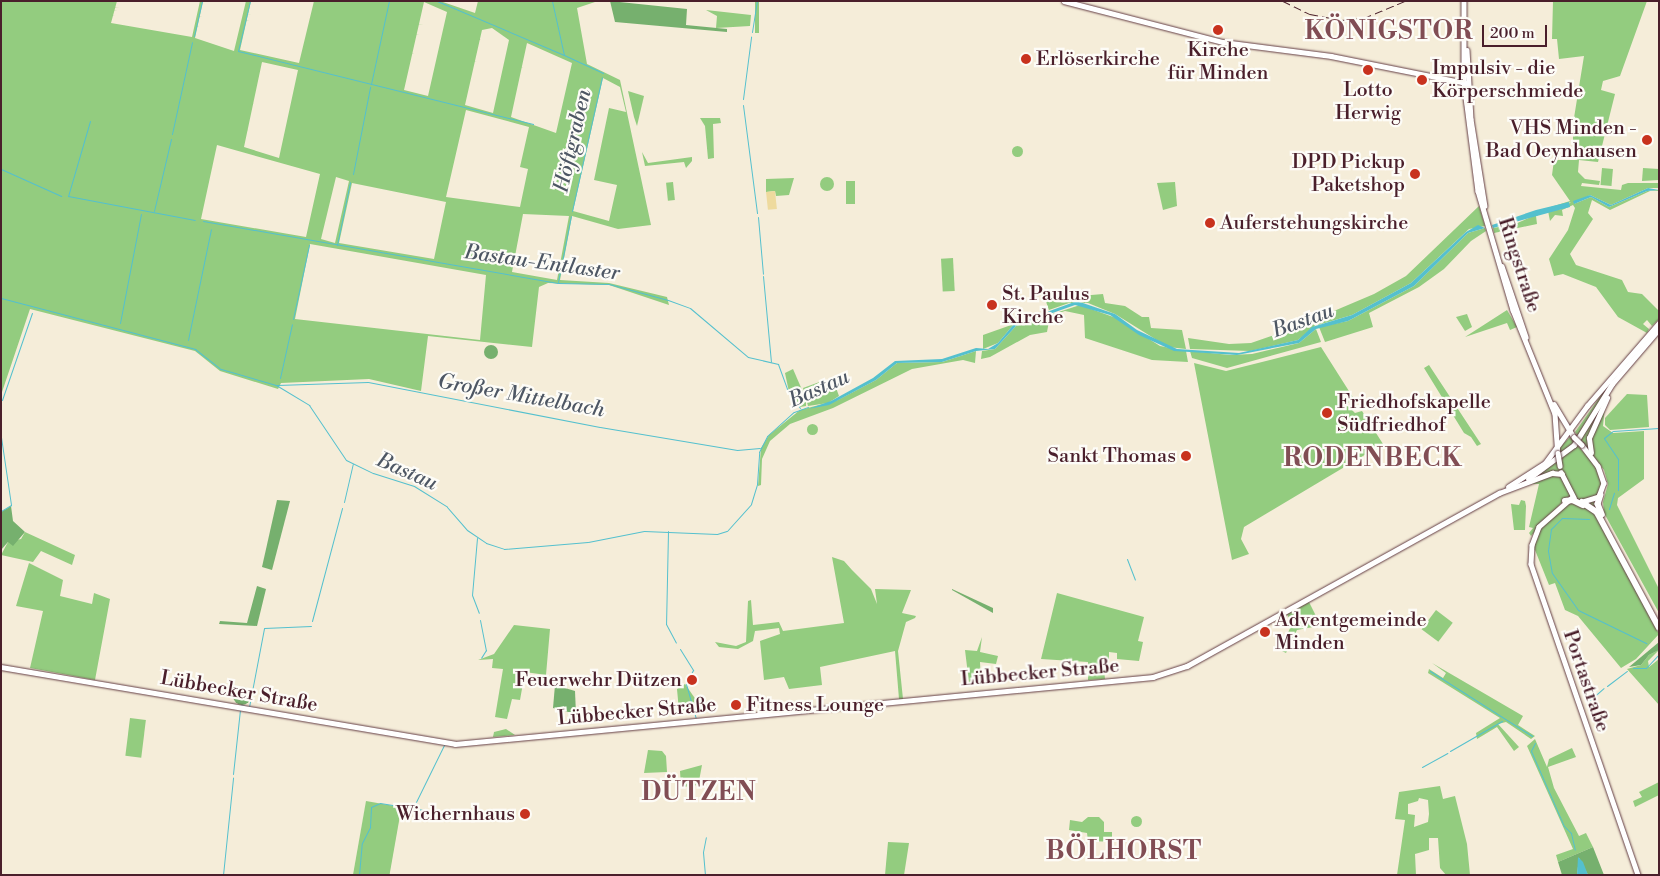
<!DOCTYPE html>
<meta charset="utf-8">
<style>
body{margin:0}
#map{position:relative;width:1660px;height:876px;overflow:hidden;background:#f5edd9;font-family:"Libre Bodoni",serif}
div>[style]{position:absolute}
.green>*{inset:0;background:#93cc7f;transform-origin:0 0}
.round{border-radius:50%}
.forest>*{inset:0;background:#76b06e}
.sand>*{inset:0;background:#eeda9e;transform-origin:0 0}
.water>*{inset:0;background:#54c0ce}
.stream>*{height:1px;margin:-0.5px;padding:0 0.5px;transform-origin:0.5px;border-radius:0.5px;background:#54c0ce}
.roads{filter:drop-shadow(0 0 1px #643e45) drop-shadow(0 0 1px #643e45)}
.major>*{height:4.5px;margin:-2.25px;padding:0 2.25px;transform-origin:2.25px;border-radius:2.25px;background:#fff}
.highway>*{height:5.5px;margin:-2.75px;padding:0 2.75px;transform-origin:2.75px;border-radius:2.75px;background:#fff}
.rail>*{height:1px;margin-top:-0.5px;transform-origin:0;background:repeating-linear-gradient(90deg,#4a1f2b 0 8px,transparent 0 12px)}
.bridges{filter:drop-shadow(0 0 1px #643e45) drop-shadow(0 0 1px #643e45)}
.major-bridge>*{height:4.5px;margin:-2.25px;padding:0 2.25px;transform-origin:2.25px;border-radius:2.25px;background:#fff}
.dots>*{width:14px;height:14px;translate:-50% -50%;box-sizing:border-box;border:2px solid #fdfcf7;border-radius:50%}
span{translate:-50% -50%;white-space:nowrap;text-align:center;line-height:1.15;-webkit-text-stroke:4.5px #fdfcf7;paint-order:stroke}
.poi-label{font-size:20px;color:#4a1f2b}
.left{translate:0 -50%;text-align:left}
.right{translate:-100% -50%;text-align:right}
.street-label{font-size:20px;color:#4a1f2b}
.water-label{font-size:21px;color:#4e5764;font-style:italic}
.district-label{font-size:25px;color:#814d54;font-weight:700;letter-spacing:1px}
.frame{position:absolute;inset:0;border:2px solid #4a1f2b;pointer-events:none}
.scale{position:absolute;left:1482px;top:25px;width:65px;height:22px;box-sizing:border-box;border:2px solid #4a1f2b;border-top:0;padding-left:6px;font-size:15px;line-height:18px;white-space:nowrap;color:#4a1f2b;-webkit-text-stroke:4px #fdfcf7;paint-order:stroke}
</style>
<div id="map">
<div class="green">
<div style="clip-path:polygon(evenodd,1px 1px,117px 1px,111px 23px,192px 37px,200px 1px,203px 1px,195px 38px,234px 51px,246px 1px,251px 1px,240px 50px,299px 63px,314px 1px,440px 1px,475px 13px,478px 1px,598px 1px,577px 8px,587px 64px,620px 80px,651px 225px,618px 229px,572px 216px,560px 280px,609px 283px,667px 297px,669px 305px,609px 285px,548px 283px,539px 287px,532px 347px,428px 336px,421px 391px,369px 379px,281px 383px,278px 389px,220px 371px,195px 351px,30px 309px,1px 395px,1px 1px,424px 2px,447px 12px,428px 96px,404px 90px,424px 2px,1px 1px,492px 28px,509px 40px,493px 113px,465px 105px,482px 30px,492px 28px,1px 1px,527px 43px,572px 63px,556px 133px,511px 117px,527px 43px,1px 1px,262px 62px,298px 70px,279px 158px,244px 147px,262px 62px,1px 1px,603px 78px,620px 87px,626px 112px,609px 108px,594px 180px,617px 185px,609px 221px,573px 211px,603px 78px,1px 1px,466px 110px,529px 127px,520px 167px,528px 169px,520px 207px,446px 197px,466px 110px,1px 1px,217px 145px,320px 174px,306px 237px,201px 219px,217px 145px,1px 1px,336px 177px,349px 181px,335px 243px,321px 239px,336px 177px,1px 1px,352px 183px,446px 202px,434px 259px,339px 243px,352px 183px,1px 1px,523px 214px,569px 216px,557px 280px,512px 272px,523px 214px,1px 1px,310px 244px,486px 275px,480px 340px,295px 319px,310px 244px)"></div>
<div style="left:755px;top:1px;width:4px;height:32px"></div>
<div style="clip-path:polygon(1553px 1px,1647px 1px,1620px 76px,1603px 81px,1601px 90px,1615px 94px,1598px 162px,1579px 160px,1578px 172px,1585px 179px,1600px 181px,1599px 185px,1582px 183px,1581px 186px,1621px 190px,1622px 185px,1628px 183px,1659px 183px,1659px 188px,1648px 188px,1611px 205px,1590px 195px,1574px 204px,1591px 197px,1609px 207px,1647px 191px,1659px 190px,1659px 191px,1650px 191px,1610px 210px,1592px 200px,1588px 213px,1593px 219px,1570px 254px,1576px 265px,1622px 280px,1628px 292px,1642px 294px,1659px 311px,1659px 319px,1652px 326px,1647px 320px,1643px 324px,1649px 329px,1647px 333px,1618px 317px,1596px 287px,1563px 274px,1554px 276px,1549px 259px,1568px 230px,1575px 208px,1573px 205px,1562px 210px,1563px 216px,1555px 215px,1550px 221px,1548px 211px,1536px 216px,1537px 224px,1494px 233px,1493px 228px,1515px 224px,1538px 214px,1548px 211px,1562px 209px,1571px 202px,1492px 225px,1570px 201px,1552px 175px,1554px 160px,1578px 160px,1573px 157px,1573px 124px,1584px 56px,1559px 59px,1557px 39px,1552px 39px)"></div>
<div style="clip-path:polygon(706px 10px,751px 15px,750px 26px,716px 28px,717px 16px)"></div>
<div style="clip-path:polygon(628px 91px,644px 96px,637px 126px,634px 117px)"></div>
<div style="clip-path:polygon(700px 118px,720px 118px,721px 123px,713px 124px,714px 158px,708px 159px,705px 126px)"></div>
<div class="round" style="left:1011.5px;top:145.5px;width:11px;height:11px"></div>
<div style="clip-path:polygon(642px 152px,648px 163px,692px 157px,692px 161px,686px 168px,684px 162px,645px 166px)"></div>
<div style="left:1602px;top:168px;width:11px;height:17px;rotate:5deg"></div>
<div style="clip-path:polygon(1643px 168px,1659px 169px,1659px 180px,1642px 181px)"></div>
<div class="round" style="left:820px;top:177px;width:14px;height:14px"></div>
<div style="clip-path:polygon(794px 178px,789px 195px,776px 196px,775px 191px,766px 192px,766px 179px)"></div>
<div style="left:846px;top:181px;width:9px;height:23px"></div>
<div style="left:673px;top:182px;width:18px;height:7px;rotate:84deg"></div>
<div style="clip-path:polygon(1175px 182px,1177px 206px,1163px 210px,1157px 183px)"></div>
<div style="clip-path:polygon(1479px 206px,1485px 226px,1469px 229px,1411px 283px,1352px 315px,1318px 325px,1315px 319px,1374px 294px,1406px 276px)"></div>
<div style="clip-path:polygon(1485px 228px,1486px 231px,1471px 241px,1444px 269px,1419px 287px,1369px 313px,1373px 327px,1325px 342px,1319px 327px,1348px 321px,1414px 286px,1468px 233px)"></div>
<div style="left:953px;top:258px;width:33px;height:12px;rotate:87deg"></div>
<div style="clip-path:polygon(1103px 294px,1105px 303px,1125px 306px,1142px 317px,1149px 317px,1151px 328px,1182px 330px,1186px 349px,1168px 347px,1115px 314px,1088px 303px,1069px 303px,1049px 310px,1045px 299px)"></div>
<div style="clip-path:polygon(1080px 305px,1116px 318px,1160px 346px,1186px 351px,1188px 362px,1152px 360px,1085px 338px,1084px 315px,1065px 311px,1050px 316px,1047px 332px,1030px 335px,990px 357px,981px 359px,982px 351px,995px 349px,1016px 326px)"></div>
<div style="clip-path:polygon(1507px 310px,1517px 327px,1510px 330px,1507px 323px,1465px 337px)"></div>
<div style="clip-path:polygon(1467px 314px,1472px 327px,1465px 331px,1456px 317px)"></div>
<div style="clip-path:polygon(1312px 322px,1315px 326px,1298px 340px,1250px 351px,1190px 349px,1188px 338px,1229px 344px,1251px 343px)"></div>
<div style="clip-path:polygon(1014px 324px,998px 343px,983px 349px,983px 335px)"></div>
<div style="clip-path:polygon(1316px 329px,1321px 342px,1227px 368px,1192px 358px,1190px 351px,1230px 355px,1252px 354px,1299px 343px)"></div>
<div style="clip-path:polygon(1321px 347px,1354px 399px,1346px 404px,1355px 413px,1362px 411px,1383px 444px,1244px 527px,1241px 539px,1249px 554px,1232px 560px,1194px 363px,1226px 371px)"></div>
<div style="clip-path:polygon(976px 351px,975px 363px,963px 360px,912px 369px,833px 408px,790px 424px,770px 441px,762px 459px,761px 485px,758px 486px,761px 448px,769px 435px,800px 410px,838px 400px,876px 380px,897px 363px,942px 362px)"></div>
<div style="clip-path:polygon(1429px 365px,1479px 441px,1481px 444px,1477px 446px,1471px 437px,1464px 433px,1424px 368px)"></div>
<div style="clip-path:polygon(793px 369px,806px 399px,806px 406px,800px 407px,789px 392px,785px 373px)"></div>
<div style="clip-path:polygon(825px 380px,828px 388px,835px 385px,839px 396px,828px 403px,808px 406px,803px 388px)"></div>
<div style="clip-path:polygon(1607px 387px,1603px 426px,1613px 433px,1644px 431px,1644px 479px,1618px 498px,1617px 505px,1659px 589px,1659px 613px,1604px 513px,1603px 502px,1608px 484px,1604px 470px,1575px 432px)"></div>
<div style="clip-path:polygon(1627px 394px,1647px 395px,1649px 427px,1610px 430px,1605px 425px,1605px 418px)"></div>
<div class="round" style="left:806.5px;top:423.5px;width:11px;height:11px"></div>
<div style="clip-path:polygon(1570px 437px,1597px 467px,1603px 483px,1595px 513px,1659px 634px,1636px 659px,1621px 668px,1578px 616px,1565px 610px,1555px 583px,1549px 585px,1535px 550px,1532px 550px,1542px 525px,1567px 503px,1567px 497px,1531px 536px,1529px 533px,1533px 528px,1529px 527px,1539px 484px,1523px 484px)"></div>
<div style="clip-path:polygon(1521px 500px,1525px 501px,1526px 506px,1525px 530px,1514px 530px,1511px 504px,1519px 505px)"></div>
<div style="clip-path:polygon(25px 532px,75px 555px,72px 565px,41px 551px,33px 562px,1px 555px,8px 542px,21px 539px)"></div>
<div style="clip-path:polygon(832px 557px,844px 561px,852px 570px,871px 589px,877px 604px,875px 589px,911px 590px,902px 613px,916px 616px,915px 618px,906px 622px,898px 651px,903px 699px,899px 699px,895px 651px,820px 667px,822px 685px,789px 689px,784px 677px,764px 680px,760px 641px,780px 634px,779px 628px,755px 631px,753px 641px,738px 649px,719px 647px,715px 642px,736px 646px,746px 642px,748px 601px,751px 600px,753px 625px,779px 622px,783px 631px,844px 623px)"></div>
<div style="clip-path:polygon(29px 563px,63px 580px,60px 596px,92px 604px,94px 593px,110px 599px,95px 680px,30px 668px,43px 611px,16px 606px)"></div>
<div style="clip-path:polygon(1057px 593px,1144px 617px,1138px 641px,1143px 642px,1139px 661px,1117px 659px,1117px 653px,1109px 652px,1109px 659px,1103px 660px,1105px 679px,1088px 680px,1088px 662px,1041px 659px)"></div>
<div style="clip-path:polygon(1309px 602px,1317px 618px,1313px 627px,1297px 630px,1286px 653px,1280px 650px,1292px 624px,1287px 614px)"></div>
<div style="left:1436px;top:610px;width:21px;height:24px;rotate:37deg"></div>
<div style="clip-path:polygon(514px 625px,550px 629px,546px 675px,525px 672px,520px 700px,512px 699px,507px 719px,495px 717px,503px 669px,492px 668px,493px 659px,478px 660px,494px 654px)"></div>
<div style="clip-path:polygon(982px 637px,980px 652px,998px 656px,996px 664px,980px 662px,981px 682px,969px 683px,965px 650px,977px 651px)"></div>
<div style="clip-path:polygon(1659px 650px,1648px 661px,1649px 667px,1659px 659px,1659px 705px,1627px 669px,1641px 665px,1649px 655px)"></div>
<div style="clip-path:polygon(1432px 663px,1523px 716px,1518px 725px,1535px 736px,1531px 739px,1506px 722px,1498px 724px,1519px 747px,1514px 751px,1497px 727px,1477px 739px,1476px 733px,1500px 718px,1428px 673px,1429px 669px,1443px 678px,1446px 673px)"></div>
<div style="clip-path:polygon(685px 684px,701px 707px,679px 711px,677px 689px)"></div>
<div style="left:130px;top:718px;width:16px;height:38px;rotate:7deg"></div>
<div style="clip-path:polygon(506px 729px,515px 735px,493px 737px,494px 732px)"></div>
<div style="clip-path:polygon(1535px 739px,1547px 767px,1549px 759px,1572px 748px,1576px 757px,1548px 767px,1554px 788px,1579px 836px,1586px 833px,1593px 847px,1558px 862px,1556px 855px,1573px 849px,1527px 746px)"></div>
<div style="clip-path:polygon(648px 750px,662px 751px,666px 756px,667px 772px,644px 773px)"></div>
<div style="clip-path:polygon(702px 765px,699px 781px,695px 786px,681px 787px,680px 771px)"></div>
<div style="clip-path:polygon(1659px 782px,1659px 795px,1635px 807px,1633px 801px,1642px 797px,1639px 792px)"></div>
<div style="clip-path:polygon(evenodd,1440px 786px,1443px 799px,1455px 796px,1467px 844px,1470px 875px,1446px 875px,1440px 868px,1438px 838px,1429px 838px,1429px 850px,1415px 854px,1416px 875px,1397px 875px,1405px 820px,1395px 819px,1399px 792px,1440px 786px,1419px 798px,1428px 800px,1429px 814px,1428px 822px,1414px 827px,1415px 815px,1408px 814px,1408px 804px,1418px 801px,1419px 798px)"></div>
<div style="left:366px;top:801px;width:36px;height:74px;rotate:10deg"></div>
<div class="round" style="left:1130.5px;top:815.5px;width:11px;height:11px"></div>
<div style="clip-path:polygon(1088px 817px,1099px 817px,1104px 822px,1104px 832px,1112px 832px,1112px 838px,1118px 842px,1088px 841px,1087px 833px,1069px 830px,1070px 820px,1082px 822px)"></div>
<div style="clip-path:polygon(888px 842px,909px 843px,904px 875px,885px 875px)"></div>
</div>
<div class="forest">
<div style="clip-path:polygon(610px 1px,687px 9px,686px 25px,727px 29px,727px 32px,615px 22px)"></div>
<div class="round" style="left:484px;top:345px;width:14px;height:14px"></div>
<div style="clip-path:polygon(277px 500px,290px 501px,272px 570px,262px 567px)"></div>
<div style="clip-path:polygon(11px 506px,13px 521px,25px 532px,13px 546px,8px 542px,1px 550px,1px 512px)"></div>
<div style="clip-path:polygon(257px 586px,266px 589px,257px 626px,219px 624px,220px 621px,247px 623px)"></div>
<div style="clip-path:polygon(952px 589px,993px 608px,993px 613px,952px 590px)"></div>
<div style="clip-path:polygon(1659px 642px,1659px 650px,1649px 655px,1641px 665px,1629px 667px)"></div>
<div style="clip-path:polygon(555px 685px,575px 691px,576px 714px,553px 708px)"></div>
<div class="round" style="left:233px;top:687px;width:18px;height:18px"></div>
<div style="clip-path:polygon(1593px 847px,1604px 875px,1588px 875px,1579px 858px,1577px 875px,1562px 875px,1558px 862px)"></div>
</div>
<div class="sand">
<div style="left:775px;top:191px;width:18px;height:9px;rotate:84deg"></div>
</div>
<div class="water">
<div style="clip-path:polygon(1648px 188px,1659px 190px,1647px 191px,1609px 207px,1591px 197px,1574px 204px,1573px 201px,1590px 195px,1611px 205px)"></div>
<div style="clip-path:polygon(1569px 202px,1570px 207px,1493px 228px,1492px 225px,1536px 210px)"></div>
<div style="clip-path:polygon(1478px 225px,1485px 228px,1468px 233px,1414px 286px,1348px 321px,1316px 329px,1299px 343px,1237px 355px,1174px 351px,1139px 335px,1110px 315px,1075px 305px,1016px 326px,995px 349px,976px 351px,942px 362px,897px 363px,876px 380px,829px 405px,808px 409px,831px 401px,873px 378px,895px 361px,942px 359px,976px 348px,988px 349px,998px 343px,1014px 324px,1077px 301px,1115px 314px,1137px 330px,1177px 349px,1239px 353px,1298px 340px,1312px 327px,1352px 315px,1411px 283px,1466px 232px)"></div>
<div style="clip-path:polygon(1578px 857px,1583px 862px,1588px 875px,1577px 875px)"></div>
</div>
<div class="stream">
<div style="left:250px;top:1px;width:51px;rotate:103.5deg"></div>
<div style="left:238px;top:51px;width:304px;rotate:13.9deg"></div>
<div style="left:437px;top:1px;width:138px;rotate:23deg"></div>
<div style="left:552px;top:1px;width:55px;rotate:77.5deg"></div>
<div style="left:564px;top:55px;width:43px;rotate:24.8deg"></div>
<div style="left:752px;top:32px;width:31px;rotate:-81deg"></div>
<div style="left:194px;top:36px;width:36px;rotate:-77deg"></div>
<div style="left:371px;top:84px;width:85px;rotate:-77.8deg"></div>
<div style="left:743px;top:99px;width:63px;rotate:-82.6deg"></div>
<div style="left:743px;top:105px;width:109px;rotate:82.6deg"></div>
<div style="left:90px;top:121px;width:78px;rotate:106.3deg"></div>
<div style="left:68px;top:196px;width:129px;rotate:10.7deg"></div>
<div style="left:172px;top:134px;width:94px;rotate:-77.7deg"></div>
<div style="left:1px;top:169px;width:66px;rotate:24.2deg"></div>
<div style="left:353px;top:174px;width:89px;rotate:-78.9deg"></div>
<div style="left:154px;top:211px;width:74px;rotate:-76.7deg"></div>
<div style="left:572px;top:211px;width:137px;rotate:-77.4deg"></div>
<div style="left:758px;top:217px;width:57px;rotate:85deg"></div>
<div style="left:203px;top:221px;width:360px;rotate:9.9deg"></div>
<div style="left:558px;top:283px;width:51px;rotate:1.1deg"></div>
<div style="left:609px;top:284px;width:61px;rotate:15.2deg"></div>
<div style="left:668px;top:300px;width:23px;rotate:20deg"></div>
<div style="left:690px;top:308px;width:76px;rotate:40.2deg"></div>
<div style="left:748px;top:357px;width:31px;rotate:13deg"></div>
<div style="left:778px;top:364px;width:30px;rotate:70deg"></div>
<div style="left:788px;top:392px;width:20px;rotate:53deg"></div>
<div style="left:337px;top:245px;width:64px;rotate:-78.3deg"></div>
<div style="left:763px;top:276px;width:86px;rotate:84.7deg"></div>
<div style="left:558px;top:282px;width:67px;rotate:-78.9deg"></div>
<div style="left:1px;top:298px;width:201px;rotate:14.7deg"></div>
<div style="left:195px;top:349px;width:33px;rotate:38deg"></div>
<div style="left:221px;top:369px;width:57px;rotate:16.2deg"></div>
<div style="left:276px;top:385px;width:39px;rotate:31deg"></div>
<div style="left:309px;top:405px;width:66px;rotate:56.1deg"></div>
<div style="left:346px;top:460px;width:30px;rotate:26deg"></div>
<div style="left:373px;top:473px;width:43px;rotate:17.6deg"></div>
<div style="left:414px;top:486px;width:39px;rotate:32deg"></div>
<div style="left:447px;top:507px;width:30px;rotate:49deg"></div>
<div style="left:467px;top:530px;width:23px;rotate:34deg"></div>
<div style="left:486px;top:543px;width:19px;rotate:18deg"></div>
<div style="left:504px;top:549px;width:84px;rotate:-4.8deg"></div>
<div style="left:588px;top:542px;width:57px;rotate:-11.1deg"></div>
<div style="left:644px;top:531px;width:73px;rotate:2.4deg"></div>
<div style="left:717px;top:534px;width:10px;rotate:-17deg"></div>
<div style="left:727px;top:531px;width:36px;rotate:-48deg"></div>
<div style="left:751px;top:504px;width:21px;rotate:-73deg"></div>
<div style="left:757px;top:484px;width:32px;rotate:-86deg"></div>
<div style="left:759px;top:452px;width:18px;rotate:-63deg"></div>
<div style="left:767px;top:436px;width:36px;rotate:-42deg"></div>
<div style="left:794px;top:412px;width:15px;rotate:-20deg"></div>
<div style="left:293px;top:319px;width:76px;rotate:-77.8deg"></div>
<div style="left:120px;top:323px;width:111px;rotate:-79.1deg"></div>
<div style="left:188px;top:340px;width:113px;rotate:-78.3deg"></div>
<div style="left:280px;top:378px;width:55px;rotate:-77.5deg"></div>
<div style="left:277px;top:385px;width:91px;rotate:-1.9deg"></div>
<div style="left:368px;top:382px;width:236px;rotate:11deg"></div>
<div style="left:600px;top:427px;width:139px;rotate:9.5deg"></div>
<div style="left:737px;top:450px;width:23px;rotate:-5deg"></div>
<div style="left:2px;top:400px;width:92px;rotate:-71deg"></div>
<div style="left:1px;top:437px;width:69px;rotate:81.6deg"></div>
<div style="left:11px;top:505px;width:12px;rotate:149deg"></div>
<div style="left:1618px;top:490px;width:31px;rotate:-90deg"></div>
<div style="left:1618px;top:459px;width:25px;rotate:-124deg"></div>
<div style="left:1604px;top:438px;width:11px;rotate:-38deg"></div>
<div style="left:1613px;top:431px;width:46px;rotate:-3.7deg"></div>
<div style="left:344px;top:502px;width:39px;rotate:-77deg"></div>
<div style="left:1609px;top:509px;width:17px;rotate:-73deg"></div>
<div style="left:1589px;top:519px;width:27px;rotate:-178deg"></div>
<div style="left:1562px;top:518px;width:16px;rotate:135deg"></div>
<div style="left:1551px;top:529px;width:22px;rotate:98deg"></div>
<div style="left:1548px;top:551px;width:22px;rotate:80deg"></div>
<div style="left:1552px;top:573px;width:45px;rotate:54.9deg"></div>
<div style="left:1578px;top:610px;width:76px;rotate:25.9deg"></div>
<div style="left:668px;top:531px;width:93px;rotate:91.2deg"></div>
<div style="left:666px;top:624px;width:21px;rotate:62deg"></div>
<div style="left:477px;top:538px;width:57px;rotate:95deg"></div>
<div style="left:472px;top:595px;width:19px;rotate:69deg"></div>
<div style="left:1127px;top:559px;width:22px;rotate:69deg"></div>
<div style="left:480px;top:620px;width:31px;rotate:79deg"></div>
<div style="left:486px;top:650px;width:9px;rotate:122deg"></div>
<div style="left:312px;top:621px;width:117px;rotate:-75.1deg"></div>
<div style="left:680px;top:649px;width:25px;rotate:58deg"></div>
<div style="left:693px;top:670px;width:16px;rotate:117deg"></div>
<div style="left:686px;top:684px;width:35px;rotate:74deg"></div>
<div style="left:1633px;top:668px;width:13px"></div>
<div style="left:1646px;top:668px;width:19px;rotate:-47deg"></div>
<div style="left:1430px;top:671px;width:121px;rotate:32.5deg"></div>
<div style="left:1607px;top:686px;width:25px;rotate:-37deg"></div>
<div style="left:1590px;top:700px;width:18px;rotate:-41deg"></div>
<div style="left:241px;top:705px;width:8px;rotate:14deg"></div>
<div style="left:249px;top:707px;width:80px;rotate:-79.2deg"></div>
<div style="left:264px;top:628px;width:47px;rotate:-2.4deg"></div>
<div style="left:1535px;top:743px;width:9px;rotate:117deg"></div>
<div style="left:1531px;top:751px;width:82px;rotate:66.3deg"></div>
<div style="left:1564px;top:826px;width:10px;rotate:45deg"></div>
<div style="left:1571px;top:833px;width:17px;rotate:77deg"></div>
<div style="left:1450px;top:751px;width:60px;rotate:-30deg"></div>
<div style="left:1422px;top:767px;width:29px;rotate:-29deg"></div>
<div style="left:233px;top:774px;width:64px;rotate:-83.8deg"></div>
<div style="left:414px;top:806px;width:68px;rotate:-63.8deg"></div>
<div style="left:223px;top:875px;width:98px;rotate:-84.1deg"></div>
<div style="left:359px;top:875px;width:32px;rotate:-85deg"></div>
<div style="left:362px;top:843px;width:18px;rotate:-63deg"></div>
<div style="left:370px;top:827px;width:20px;rotate:-87deg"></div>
<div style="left:371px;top:807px;width:10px;rotate:-24deg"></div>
<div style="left:380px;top:803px;width:69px;rotate:9.2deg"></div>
<div style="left:705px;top:875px;width:23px;rotate:-95deg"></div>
<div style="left:703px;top:852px;width:15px;rotate:-79deg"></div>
</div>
<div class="roads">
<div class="major">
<div style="left:1064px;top:1px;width:164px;rotate:14.5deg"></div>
<div style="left:1223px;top:42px;width:109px;rotate:7.4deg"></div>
<div style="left:1331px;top:56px;width:138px;rotate:11.3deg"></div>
<div style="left:1464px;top:1px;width:81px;rotate:90deg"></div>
<div style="left:1464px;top:82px;width:110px;rotate:82.7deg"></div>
<div style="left:1478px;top:191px;width:124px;rotate:73.6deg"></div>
<div style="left:1513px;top:310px;width:112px;rotate:68deg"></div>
<div style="left:1555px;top:414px;width:39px;rotate:86deg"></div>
<div style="left:1467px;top:50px;width:69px;rotate:86.7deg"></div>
<div style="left:1471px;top:119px;width:88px;rotate:80.9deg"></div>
<div style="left:1502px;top:266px;width:75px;rotate:71.3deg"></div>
<div style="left:1554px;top:404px;width:39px;rotate:59deg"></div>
<div style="left:1582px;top:445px;width:26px;rotate:53deg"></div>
<div style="left:1598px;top:466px;width:18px;rotate:71deg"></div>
<div style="left:1604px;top:483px;width:15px;rotate:110deg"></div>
<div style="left:1599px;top:497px;width:17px;rotate:163deg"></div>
<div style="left:1591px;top:453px;width:15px;rotate:-98deg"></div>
<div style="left:1589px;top:438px;width:44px;rotate:-65.8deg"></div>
<div style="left:1561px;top:472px;width:29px;rotate:63deg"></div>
<div style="left:1528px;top:479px;width:57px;rotate:-36.5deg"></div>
<div style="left:1574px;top:445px;width:72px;rotate:-58.1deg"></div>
<div style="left:1612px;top:384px;width:72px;rotate:-49.5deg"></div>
<div style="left:1508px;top:487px;width:44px;rotate:-33deg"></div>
<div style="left:1545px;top:463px;width:71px;rotate:-53.6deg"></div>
<div style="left:1587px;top:406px;width:110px;rotate:-49.1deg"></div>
<div style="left:1573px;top:497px;width:45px;rotate:138.6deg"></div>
<div style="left:1539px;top:527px;width:19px;rotate:111deg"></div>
<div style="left:1532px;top:545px;width:19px;rotate:93deg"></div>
<div style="left:1531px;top:564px;width:329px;rotate:71deg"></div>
<div style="left:1px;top:667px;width:460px;rotate:9.6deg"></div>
<div style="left:455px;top:744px;width:701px;rotate:-5.48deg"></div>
<div style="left:1153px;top:677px;width:36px;rotate:-18deg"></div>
<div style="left:1187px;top:666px;width:357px;rotate:-29deg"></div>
<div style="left:1499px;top:493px;width:57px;rotate:-20.7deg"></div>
<div style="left:1552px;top:473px;width:10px;rotate:6deg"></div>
</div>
<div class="highway">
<div style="left:1601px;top:495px;width:9px;rotate:108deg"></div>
<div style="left:1598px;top:504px;width:11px;rotate:68deg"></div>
<div style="left:1565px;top:501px;width:8px;rotate:-7deg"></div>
<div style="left:1573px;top:500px;width:11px;rotate:27deg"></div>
<div style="left:1582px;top:502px;width:18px;rotate:34deg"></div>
<div style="left:1597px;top:512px;width:131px;rotate:61.7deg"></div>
</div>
</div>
<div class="rail">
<div style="left:1283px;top:1px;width:30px;rotate:26deg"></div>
<div style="left:1310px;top:14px;width:32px;rotate:11deg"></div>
<div style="left:1341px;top:20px;width:23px;rotate:-5deg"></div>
<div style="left:1364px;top:18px;width:44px;rotate:-22.5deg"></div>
</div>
<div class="bridges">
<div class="major-bridge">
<div style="left:1574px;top:437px;width:11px;rotate:45deg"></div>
<div style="left:1558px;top:453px;width:13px;rotate:81deg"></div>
</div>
</div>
<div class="dots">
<div style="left:1218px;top:30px;background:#c8321e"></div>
<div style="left:1026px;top:59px;background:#c8321e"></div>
<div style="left:1368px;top:70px;background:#c8321e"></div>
<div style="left:1422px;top:80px;background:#c8321e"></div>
<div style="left:1647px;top:140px;background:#c8321e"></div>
<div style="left:1415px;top:174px;background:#c8321e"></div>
<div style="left:1210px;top:223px;background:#c8321e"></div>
<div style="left:992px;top:305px;background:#c8321e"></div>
<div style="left:1327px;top:413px;background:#c8321e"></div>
<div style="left:1186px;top:456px;background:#c8321e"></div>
<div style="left:1265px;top:632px;background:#c8321e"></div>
<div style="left:692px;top:680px;background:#c8321e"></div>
<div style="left:736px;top:705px;background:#c8321e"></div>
<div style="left:525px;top:814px;background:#c8321e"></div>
</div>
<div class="poi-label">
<span style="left:1218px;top:62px">Kirche<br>für Minden</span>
<span class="left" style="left:1036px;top:59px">Erlöserkirche</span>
<span class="left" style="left:1432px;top:80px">Impulsiv - die<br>Körperschmiede</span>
<span style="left:1368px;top:102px">Lotto<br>Herwig</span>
<span class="right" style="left:1637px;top:140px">VHS Minden -<br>Bad Oeynhausen</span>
<span class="right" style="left:1405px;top:174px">DPD Pickup<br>Paketshop</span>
<span class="left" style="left:1220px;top:223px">Auferstehungskirche</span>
<span class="left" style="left:1002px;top:306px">St. Paulus<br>Kirche</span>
<span class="left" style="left:1337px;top:414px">Friedhofskapelle<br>Südfriedhof</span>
<span class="right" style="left:1176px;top:456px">Sankt Thomas</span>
<span class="left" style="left:1275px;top:632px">Adventgemeinde<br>Minden</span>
<span class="right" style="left:682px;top:680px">Feuerwehr Dützen</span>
<span class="left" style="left:746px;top:705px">Fitness Lounge</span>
<span class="right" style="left:515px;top:814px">Wichernhaus</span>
</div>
<div class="street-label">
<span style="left:1519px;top:265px;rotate:72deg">Ringstraße</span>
<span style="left:1040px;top:673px;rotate:-5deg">Lübbecker Straße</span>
<span style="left:1586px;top:681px;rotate:71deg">Portastraße</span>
<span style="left:239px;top:692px;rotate:10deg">Lübbecker Straße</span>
<span style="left:637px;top:712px;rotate:-5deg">Lübbecker Straße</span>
</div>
<div class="water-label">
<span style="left:573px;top:141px;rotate:-77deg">Höftgraben</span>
<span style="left:542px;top:263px;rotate:8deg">Bastau-Entlaster</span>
<span style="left:1303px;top:321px;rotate:-20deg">Bastau</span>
<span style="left:819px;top:389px;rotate:-24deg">Bastau</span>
<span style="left:521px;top:396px;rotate:10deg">Großer Mittelbach</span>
<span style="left:407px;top:472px;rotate:24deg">Bastau</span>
</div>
<div class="district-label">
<span style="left:1389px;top:32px">KÖNIGSTOR</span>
<span style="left:1373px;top:459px">RODENBECK</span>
<span style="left:699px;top:793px">DÜTZEN</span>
<span style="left:1124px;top:852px">BÖLHORST</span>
</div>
<div class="frame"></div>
<div class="scale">200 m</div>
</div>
